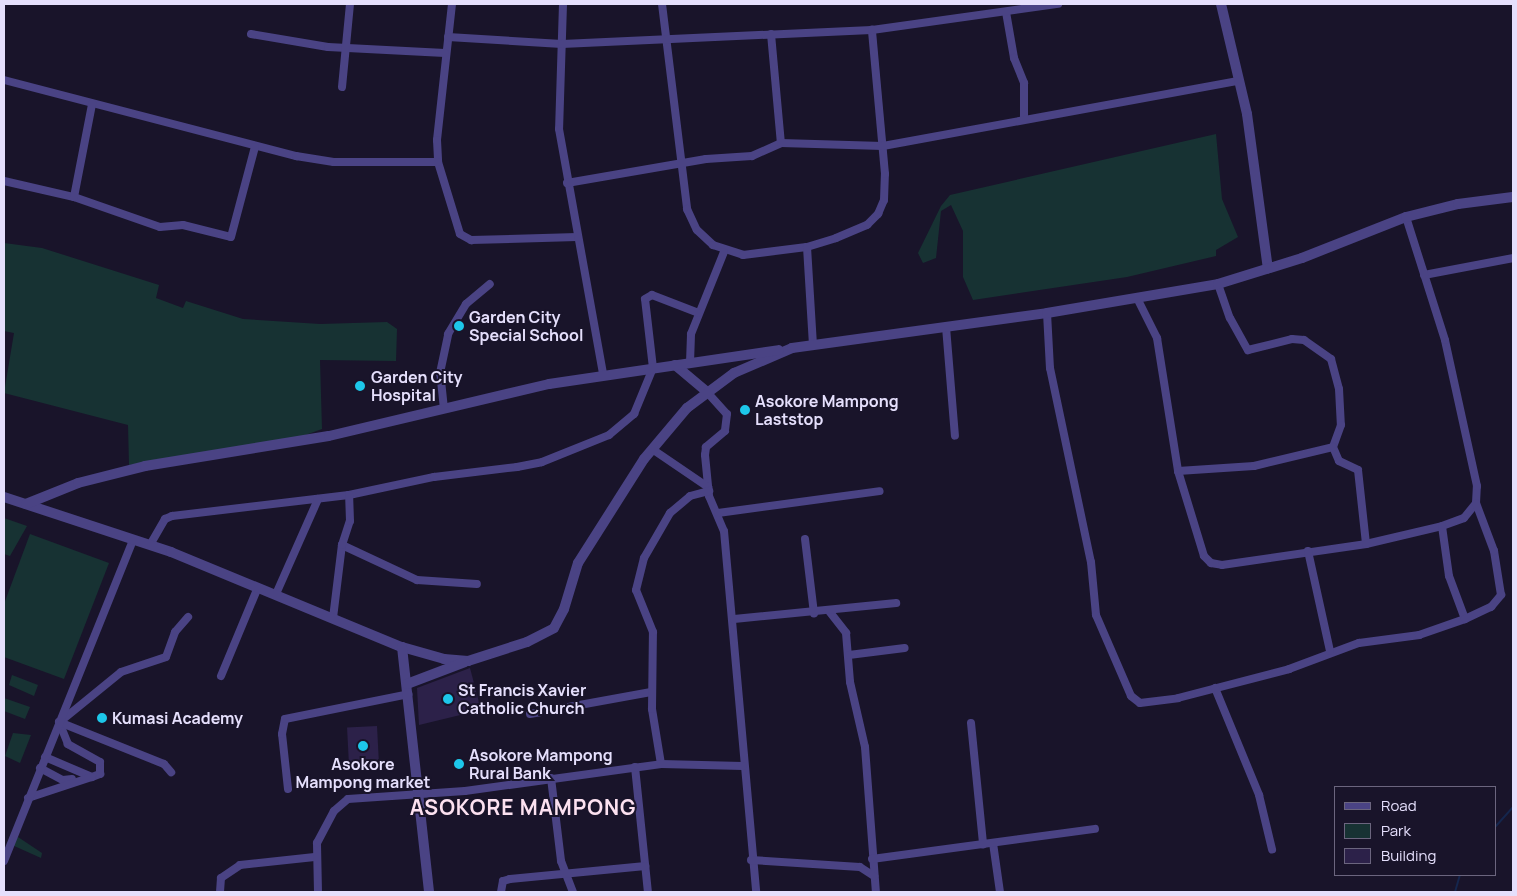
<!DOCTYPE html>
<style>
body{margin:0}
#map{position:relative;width:1517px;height:896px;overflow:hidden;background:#19142a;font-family:Manrope,sans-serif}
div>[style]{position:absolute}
.green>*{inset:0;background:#173233}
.stream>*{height:2px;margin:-1px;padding:0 1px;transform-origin:1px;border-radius:1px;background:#15264d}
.building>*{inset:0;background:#2c2149;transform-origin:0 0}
.minor>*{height:8px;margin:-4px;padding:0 4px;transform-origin:4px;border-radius:4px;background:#4a4384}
.tertiary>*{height:10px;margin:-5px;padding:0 5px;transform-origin:5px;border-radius:5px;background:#4a4384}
.dots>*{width:14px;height:14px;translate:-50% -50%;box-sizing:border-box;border:2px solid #19142a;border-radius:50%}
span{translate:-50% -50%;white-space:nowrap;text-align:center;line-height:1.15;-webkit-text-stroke:4px #19142a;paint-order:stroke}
.poi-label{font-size:16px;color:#e5dffc;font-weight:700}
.left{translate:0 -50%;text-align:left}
.district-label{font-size:21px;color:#fce1f0;font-weight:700;letter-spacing:1px}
.frame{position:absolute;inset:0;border:5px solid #e5dffc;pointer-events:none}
.legend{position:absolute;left:1334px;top:786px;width:162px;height:90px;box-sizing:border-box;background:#19142a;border:1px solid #6b657e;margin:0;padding:6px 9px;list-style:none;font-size:15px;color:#e5dffc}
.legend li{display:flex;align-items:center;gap:10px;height:25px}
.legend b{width:25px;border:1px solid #6b657e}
</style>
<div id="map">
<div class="green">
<div style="clip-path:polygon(1216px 134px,1222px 199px,1238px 237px,1216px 250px,1216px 256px,1127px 277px,973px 300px,963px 277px,963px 231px,951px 205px,941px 211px,936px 258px,923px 263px,918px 253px,941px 206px,950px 195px)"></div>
<div style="clip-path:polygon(4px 243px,42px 248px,159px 285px,156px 298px,183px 308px,186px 301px,243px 319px,320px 324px,387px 322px,397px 329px,396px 361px,320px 360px,322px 429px,300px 437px,129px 465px,128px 425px,4px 393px,14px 333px,4px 331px)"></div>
<div style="clip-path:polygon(4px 518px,27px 526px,10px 556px,4px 554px)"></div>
<div style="clip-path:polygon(30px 534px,109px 563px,64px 679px,4px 657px,4px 604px)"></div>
<div style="clip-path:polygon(12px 675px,38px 685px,34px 696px,9px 685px)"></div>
<div style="clip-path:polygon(4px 698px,30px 707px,25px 719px,4px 711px)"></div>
<div style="clip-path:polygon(13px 733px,31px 735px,20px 763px,5px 756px)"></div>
<div style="clip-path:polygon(18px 837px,42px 853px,41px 858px,12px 845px)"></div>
</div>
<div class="stream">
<div style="left:1496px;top:826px;width:25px;rotate:-48deg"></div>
<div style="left:1455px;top:892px;width:18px;rotate:-74deg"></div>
</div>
<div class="building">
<div style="clip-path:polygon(470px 668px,481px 710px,419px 725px,417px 688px)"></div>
<div style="left:377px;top:726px;width:38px;height:30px;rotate:87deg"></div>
</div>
<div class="minor">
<div style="left:452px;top:4px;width:137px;rotate:96.3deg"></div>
<div style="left:437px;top:140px;width:22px;rotate:87deg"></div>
<div style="left:438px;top:162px;width:75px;rotate:73deg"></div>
<div style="left:460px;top:234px;width:13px;rotate:29deg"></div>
<div style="left:471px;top:240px;width:106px;rotate:-1.6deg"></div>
<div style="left:563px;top:4px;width:125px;rotate:91.8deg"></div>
<div style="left:559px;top:129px;width:249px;rotate:79.8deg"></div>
<div style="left:662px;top:4px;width:207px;rotate:83deg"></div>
<div style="left:687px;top:209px;width:23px;rotate:65deg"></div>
<div style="left:697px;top:230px;width:22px;rotate:43deg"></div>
<div style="left:713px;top:245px;width:32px;rotate:18deg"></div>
<div style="left:743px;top:255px;width:64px;rotate:-7.1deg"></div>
<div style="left:807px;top:247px;width:30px;rotate:-17deg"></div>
<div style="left:836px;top:238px;width:34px;rotate:-23deg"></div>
<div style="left:867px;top:225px;width:16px;rotate:-45deg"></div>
<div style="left:878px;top:214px;width:15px;rotate:-67deg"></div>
<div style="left:884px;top:200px;width:26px;rotate:-88deg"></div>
<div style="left:885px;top:174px;width:145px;rotate:-95.2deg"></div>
<div style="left:1006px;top:12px;width:47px;rotate:80.1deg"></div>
<div style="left:1014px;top:58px;width:27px;rotate:68deg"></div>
<div style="left:1024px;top:83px;width:36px;rotate:90deg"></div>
<div style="left:251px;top:34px;width:78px;rotate:9.6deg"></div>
<div style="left:328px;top:47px;width:117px;rotate:2.9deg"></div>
<div style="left:771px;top:34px;width:109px;rotate:84.8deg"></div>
<div style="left:448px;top:37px;width:114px;rotate:3.5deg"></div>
<div style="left:562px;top:44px;width:310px;rotate:-2.6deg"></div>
<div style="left:872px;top:30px;width:188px;rotate:-8deg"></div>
<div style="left:4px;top:80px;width:302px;rotate:14.6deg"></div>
<div style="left:296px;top:156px;width:38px;rotate:9deg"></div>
<div style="left:334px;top:162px;width:104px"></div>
<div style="left:342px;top:87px;width:83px;rotate:-84.5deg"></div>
<div style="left:4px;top:181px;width:72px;rotate:12.9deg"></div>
<div style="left:74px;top:197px;width:91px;rotate:19.2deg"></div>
<div style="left:160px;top:227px;width:23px;rotate:-5deg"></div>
<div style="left:183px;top:225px;width:49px;rotate:14deg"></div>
<div style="left:231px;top:237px;width:93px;rotate:-75.1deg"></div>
<div style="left:567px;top:183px;width:141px;rotate:-9.8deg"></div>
<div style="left:706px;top:159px;width:46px;rotate:-3.7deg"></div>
<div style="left:752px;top:156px;width:32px;rotate:-24deg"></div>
<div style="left:781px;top:143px;width:102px;rotate:1.7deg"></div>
<div style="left:883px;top:146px;width:361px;rotate:-10.4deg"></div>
<div style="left:74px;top:197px;width:95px;rotate:-79deg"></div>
<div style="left:807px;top:247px;width:98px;rotate:86.5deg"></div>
<div style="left:1424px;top:275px;width:91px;rotate:-10.8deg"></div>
<div style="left:1218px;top:284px;width:36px;rotate:71deg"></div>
<div style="left:1230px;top:318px;width:37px;rotate:61deg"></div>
<div style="left:1248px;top:350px;width:45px;rotate:-14deg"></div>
<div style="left:1292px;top:339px;width:12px;rotate:5deg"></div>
<div style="left:1304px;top:340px;width:33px;rotate:35deg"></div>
<div style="left:1331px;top:359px;width:31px;rotate:75deg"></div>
<div style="left:1339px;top:389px;width:36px;rotate:87deg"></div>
<div style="left:1341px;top:425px;width:23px;rotate:110deg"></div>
<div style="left:1333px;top:447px;width:15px;rotate:67deg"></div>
<div style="left:1339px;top:461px;width:21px;rotate:25deg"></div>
<div style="left:1358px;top:470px;width:74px;rotate:83.8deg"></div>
<div style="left:1137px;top:298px;width:45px;rotate:63.4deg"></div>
<div style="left:1157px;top:338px;width:135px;rotate:81deg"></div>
<div style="left:1178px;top:471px;width:89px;rotate:73deg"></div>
<div style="left:1204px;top:556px;width:10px;rotate:45deg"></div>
<div style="left:1211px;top:563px;width:11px;rotate:10deg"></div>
<div style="left:1222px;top:565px;width:146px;rotate:-8.3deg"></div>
<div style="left:1366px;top:544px;width:78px;rotate:-13.3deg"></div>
<div style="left:1442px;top:526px;width:23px;rotate:-20deg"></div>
<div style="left:1464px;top:518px;width:19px;rotate:-51deg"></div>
<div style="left:1476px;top:503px;width:17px;rotate:-87deg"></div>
<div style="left:1477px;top:486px;width:149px;rotate:-102.4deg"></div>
<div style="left:1445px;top:340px;width:129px;rotate:-107.6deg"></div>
<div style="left:1047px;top:313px;width:55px;rotate:86.9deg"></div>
<div style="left:1050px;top:368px;width:198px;rotate:78.1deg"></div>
<div style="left:1091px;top:562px;width:53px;rotate:84.6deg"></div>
<div style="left:1096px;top:615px;width:88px;rotate:66.6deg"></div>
<div style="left:1131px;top:696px;width:11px;rotate:38deg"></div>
<div style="left:1140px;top:703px;width:38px;rotate:-7deg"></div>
<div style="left:1178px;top:698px;width:115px;rotate:-14.6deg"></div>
<div style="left:1289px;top:669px;width:75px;rotate:-20.4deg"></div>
<div style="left:1359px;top:643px;width:61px;rotate:-7.6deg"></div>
<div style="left:1419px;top:635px;width:49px;rotate:-19.2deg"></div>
<div style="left:1465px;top:619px;width:46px;rotate:-110.4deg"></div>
<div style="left:1449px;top:576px;width:50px;rotate:-98deg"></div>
<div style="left:946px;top:327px;width:109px;rotate:85.3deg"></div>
<div style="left:690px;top:363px;width:29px;rotate:-88deg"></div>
<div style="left:691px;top:334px;width:88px;rotate:-68.1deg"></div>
<div style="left:706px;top:391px;width:31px;rotate:48deg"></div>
<div style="left:727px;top:414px;width:17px;rotate:97deg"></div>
<div style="left:725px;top:431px;width:25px;rotate:140deg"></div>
<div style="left:706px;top:447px;width:8px;rotate:97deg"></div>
<div style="left:705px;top:455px;width:41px;rotate:84.4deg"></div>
<div style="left:709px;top:496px;width:38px;rotate:67deg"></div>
<div style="left:724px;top:531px;width:362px;rotate:84.9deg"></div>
<div style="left:444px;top:409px;width:36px;rotate:-96deg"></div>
<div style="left:440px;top:373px;width:40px;rotate:-78deg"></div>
<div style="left:448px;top:334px;width:35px;rotate:-59deg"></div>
<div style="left:466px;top:304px;width:31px;rotate:-40deg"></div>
<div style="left:652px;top:449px;width:68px;rotate:34.2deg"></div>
<div style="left:1178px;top:471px;width:76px;rotate:-3.8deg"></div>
<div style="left:1254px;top:466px;width:81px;rotate:-13.5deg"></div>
<div style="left:718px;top:513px;width:163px;rotate:-7.7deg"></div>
<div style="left:805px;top:539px;width:75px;rotate:83.1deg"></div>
<div style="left:150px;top:545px;width:30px;rotate:-60deg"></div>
<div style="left:165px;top:519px;width:8px;rotate:-23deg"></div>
<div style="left:172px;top:516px;width:178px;rotate:-6.8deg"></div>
<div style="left:349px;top:495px;width:87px;rotate:-12deg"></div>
<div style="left:434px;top:477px;width:84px;rotate:-6.9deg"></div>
<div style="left:517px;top:467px;width:25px;rotate:-11deg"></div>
<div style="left:542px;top:462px;width:72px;rotate:-21.9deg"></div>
<div style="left:609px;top:435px;width:33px;rotate:-40deg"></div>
<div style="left:634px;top:414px;width:50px;rotate:-67.6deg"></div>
<div style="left:653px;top:368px;width:69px;rotate:-96.6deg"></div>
<div style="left:645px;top:299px;width:8px;rotate:-30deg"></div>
<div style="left:652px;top:295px;width:50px;rotate:21deg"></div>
<div style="left:342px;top:545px;width:83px;rotate:25deg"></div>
<div style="left:417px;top:580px;width:60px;rotate:3.8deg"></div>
<div style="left:1308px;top:551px;width:102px;rotate:77.6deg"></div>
<div style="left:276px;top:594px;width:104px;rotate:-66.1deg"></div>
<div style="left:829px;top:611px;width:28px;rotate:52deg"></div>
<div style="left:846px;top:633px;width:49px;rotate:85.3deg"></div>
<div style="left:850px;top:682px;width:67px;rotate:77deg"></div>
<div style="left:865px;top:747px;width:145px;rotate:85.7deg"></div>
<div style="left:333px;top:618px;width:74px;rotate:-83deg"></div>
<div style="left:342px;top:545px;width:25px;rotate:-72deg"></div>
<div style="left:350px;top:521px;width:26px;rotate:-92deg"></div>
<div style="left:734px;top:619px;width:163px;rotate:-5.6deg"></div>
<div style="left:1465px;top:619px;width:29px;rotate:-25deg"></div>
<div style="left:1491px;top:607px;width:16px;rotate:-50deg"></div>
<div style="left:1501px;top:595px;width:45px;rotate:-99deg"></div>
<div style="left:1494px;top:551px;width:51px;rotate:-110.6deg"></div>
<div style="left:849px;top:655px;width:56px;rotate:-7.1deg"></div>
<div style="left:221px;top:676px;width:96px;rotate:-67.4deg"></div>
<div style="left:1215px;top:688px;width:116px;rotate:67.6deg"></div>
<div style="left:1259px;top:795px;width:56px;rotate:76.5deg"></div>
<div style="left:530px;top:714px;width:123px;rotate:-10.3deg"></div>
<div style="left:61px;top:721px;width:77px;rotate:-39.2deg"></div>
<div style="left:121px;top:672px;width:47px;rotate:-18.4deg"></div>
<div style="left:166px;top:657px;width:27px;rotate:-70deg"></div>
<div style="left:175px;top:632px;width:20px;rotate:-49deg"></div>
<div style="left:971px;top:723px;width:122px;rotate:84.3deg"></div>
<div style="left:45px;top:757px;width:51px;rotate:23.1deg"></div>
<div style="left:92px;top:777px;width:9px;rotate:-21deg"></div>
<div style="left:100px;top:774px;width:12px;rotate:-90deg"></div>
<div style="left:100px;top:762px;width:37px;rotate:-151deg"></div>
<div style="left:68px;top:744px;width:24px;rotate:-112deg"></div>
<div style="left:59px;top:722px;width:113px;rotate:21.8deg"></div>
<div style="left:164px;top:764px;width:11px;rotate:49deg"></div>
<div style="left:661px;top:764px;width:56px;rotate:-99.3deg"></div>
<div style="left:652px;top:709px;width:77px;rotate:-89.3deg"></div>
<div style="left:653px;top:632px;width:45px;rotate:-112deg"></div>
<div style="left:636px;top:590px;width:33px;rotate:-76deg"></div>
<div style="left:644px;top:558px;width:52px;rotate:-60deg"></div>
<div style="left:670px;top:513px;width:26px;rotate:-40deg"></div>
<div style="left:690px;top:496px;width:20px;rotate:-15deg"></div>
<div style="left:635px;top:767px;width:126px;rotate:84.1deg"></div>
<div style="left:40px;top:768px;width:26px;rotate:28deg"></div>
<div style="left:63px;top:780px;width:9px;rotate:-6deg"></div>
<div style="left:551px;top:778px;width:84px;rotate:83.1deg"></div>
<div style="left:561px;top:861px;width:33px;rotate:69deg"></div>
<div style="left:288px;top:789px;width:55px;rotate:-96.2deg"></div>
<div style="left:282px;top:734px;width:15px;rotate:-79deg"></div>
<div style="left:285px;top:719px;width:126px;rotate:-11.4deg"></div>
<div style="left:28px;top:798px;width:67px;rotate:-18.2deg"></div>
<div style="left:993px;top:843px;width:49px;rotate:81.9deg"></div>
<div style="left:872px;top:859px;width:225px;rotate:-7.7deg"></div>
<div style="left:751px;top:860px;width:109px;rotate:3.7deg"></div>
<div style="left:860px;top:867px;width:17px;rotate:33deg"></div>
<div style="left:4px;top:861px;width:346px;rotate:-68.1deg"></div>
<div style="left:220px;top:892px;width:14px;rotate:-86deg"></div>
<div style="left:221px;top:878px;width:23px;rotate:-34deg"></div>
<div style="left:240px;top:865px;width:75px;rotate:-6.1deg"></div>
<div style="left:318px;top:892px;width:49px;rotate:-91.2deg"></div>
<div style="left:317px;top:843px;width:36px;rotate:-62deg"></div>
<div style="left:334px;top:811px;width:18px;rotate:-41deg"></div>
<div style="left:348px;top:799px;width:117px;rotate:-3.9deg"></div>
<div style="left:465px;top:791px;width:198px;rotate:-7.8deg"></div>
<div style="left:661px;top:764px;width:82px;rotate:1.4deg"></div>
<div style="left:501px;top:892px;width:11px;rotate:-80deg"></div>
<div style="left:503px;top:881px;width:7px;rotate:-16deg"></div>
<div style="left:510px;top:879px;width:136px;rotate:-5.5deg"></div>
</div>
<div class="tertiary">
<div style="left:1221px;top:4px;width:113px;rotate:76.7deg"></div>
<div style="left:1247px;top:114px;width:156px;rotate:82.3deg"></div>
<div style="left:675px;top:365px;width:40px;rotate:40deg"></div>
<div style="left:4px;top:497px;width:176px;rotate:18.2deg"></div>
<div style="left:171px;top:552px;width:250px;rotate:22.4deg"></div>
<div style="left:402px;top:647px;width:44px;rotate:15.9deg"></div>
<div style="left:444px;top:659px;width:24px;rotate:5deg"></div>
<div style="left:468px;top:661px;width:62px;rotate:-17.9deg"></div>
<div style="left:527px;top:642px;width:30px;rotate:-27deg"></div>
<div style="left:554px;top:628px;width:21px;rotate:-62deg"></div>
<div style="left:564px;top:609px;width:48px;rotate:-73.1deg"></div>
<div style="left:578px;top:563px;width:123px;rotate:-57.6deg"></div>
<div style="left:644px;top:459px;width:67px;rotate:-49.9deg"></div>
<div style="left:687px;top:408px;width:59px;rotate:-36.7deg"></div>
<div style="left:734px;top:373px;width:63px;rotate:-23.3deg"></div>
<div style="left:792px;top:348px;width:257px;rotate:-7.8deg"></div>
<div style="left:1047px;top:313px;width:173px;rotate:-9.6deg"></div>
<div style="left:1218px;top:284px;width:88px;rotate:-17.2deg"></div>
<div style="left:1302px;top:258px;width:112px;rotate:-21.5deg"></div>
<div style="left:1406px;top:217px;width:54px;rotate:-14deg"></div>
<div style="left:1458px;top:204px;width:55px;rotate:-7.3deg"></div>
<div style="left:26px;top:504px;width:56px;rotate:-22deg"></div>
<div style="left:78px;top:483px;width:69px;rotate:-14.2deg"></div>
<div style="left:145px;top:466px;width:186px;rotate:-9.3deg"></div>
<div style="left:329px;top:436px;width:226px;rotate:-13.3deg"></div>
<div style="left:549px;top:384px;width:232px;rotate:-8.4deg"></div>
<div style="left:402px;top:647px;width:246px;rotate:83.7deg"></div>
<div style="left:407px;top:684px;width:62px;rotate:-20.8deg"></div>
</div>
<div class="dots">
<div style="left:459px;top:326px;background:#1dc7ea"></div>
<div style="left:360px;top:386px;background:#1dc7ea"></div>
<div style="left:745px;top:410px;background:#1dc7ea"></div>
<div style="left:448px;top:699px;background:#1dc7ea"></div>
<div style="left:102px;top:718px;background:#1dc7ea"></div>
<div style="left:363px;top:746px;background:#1dc7ea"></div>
<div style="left:459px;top:764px;background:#1dc7ea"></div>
</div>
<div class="poi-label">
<span class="left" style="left:469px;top:326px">Garden City<br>Special School</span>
<span class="left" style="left:371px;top:386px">Garden City<br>Hospital</span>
<span class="left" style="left:755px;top:410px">Asokore Mampong<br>Laststop</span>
<span class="left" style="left:458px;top:699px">St Francis Xavier<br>Catholic Church</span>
<span class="left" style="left:112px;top:718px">Kumasi Academy</span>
<span class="left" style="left:469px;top:764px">Asokore Mampong<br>Rural Bank</span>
<span style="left:363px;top:773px">Asokore<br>Mampong market</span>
</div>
<div class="district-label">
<span style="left:523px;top:807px">ASOKORE MAMPONG</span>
</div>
<div class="frame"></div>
<ul class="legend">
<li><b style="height:6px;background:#4a4384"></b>Road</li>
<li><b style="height:14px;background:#173233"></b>Park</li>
<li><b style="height:14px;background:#2c2149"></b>Building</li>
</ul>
</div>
